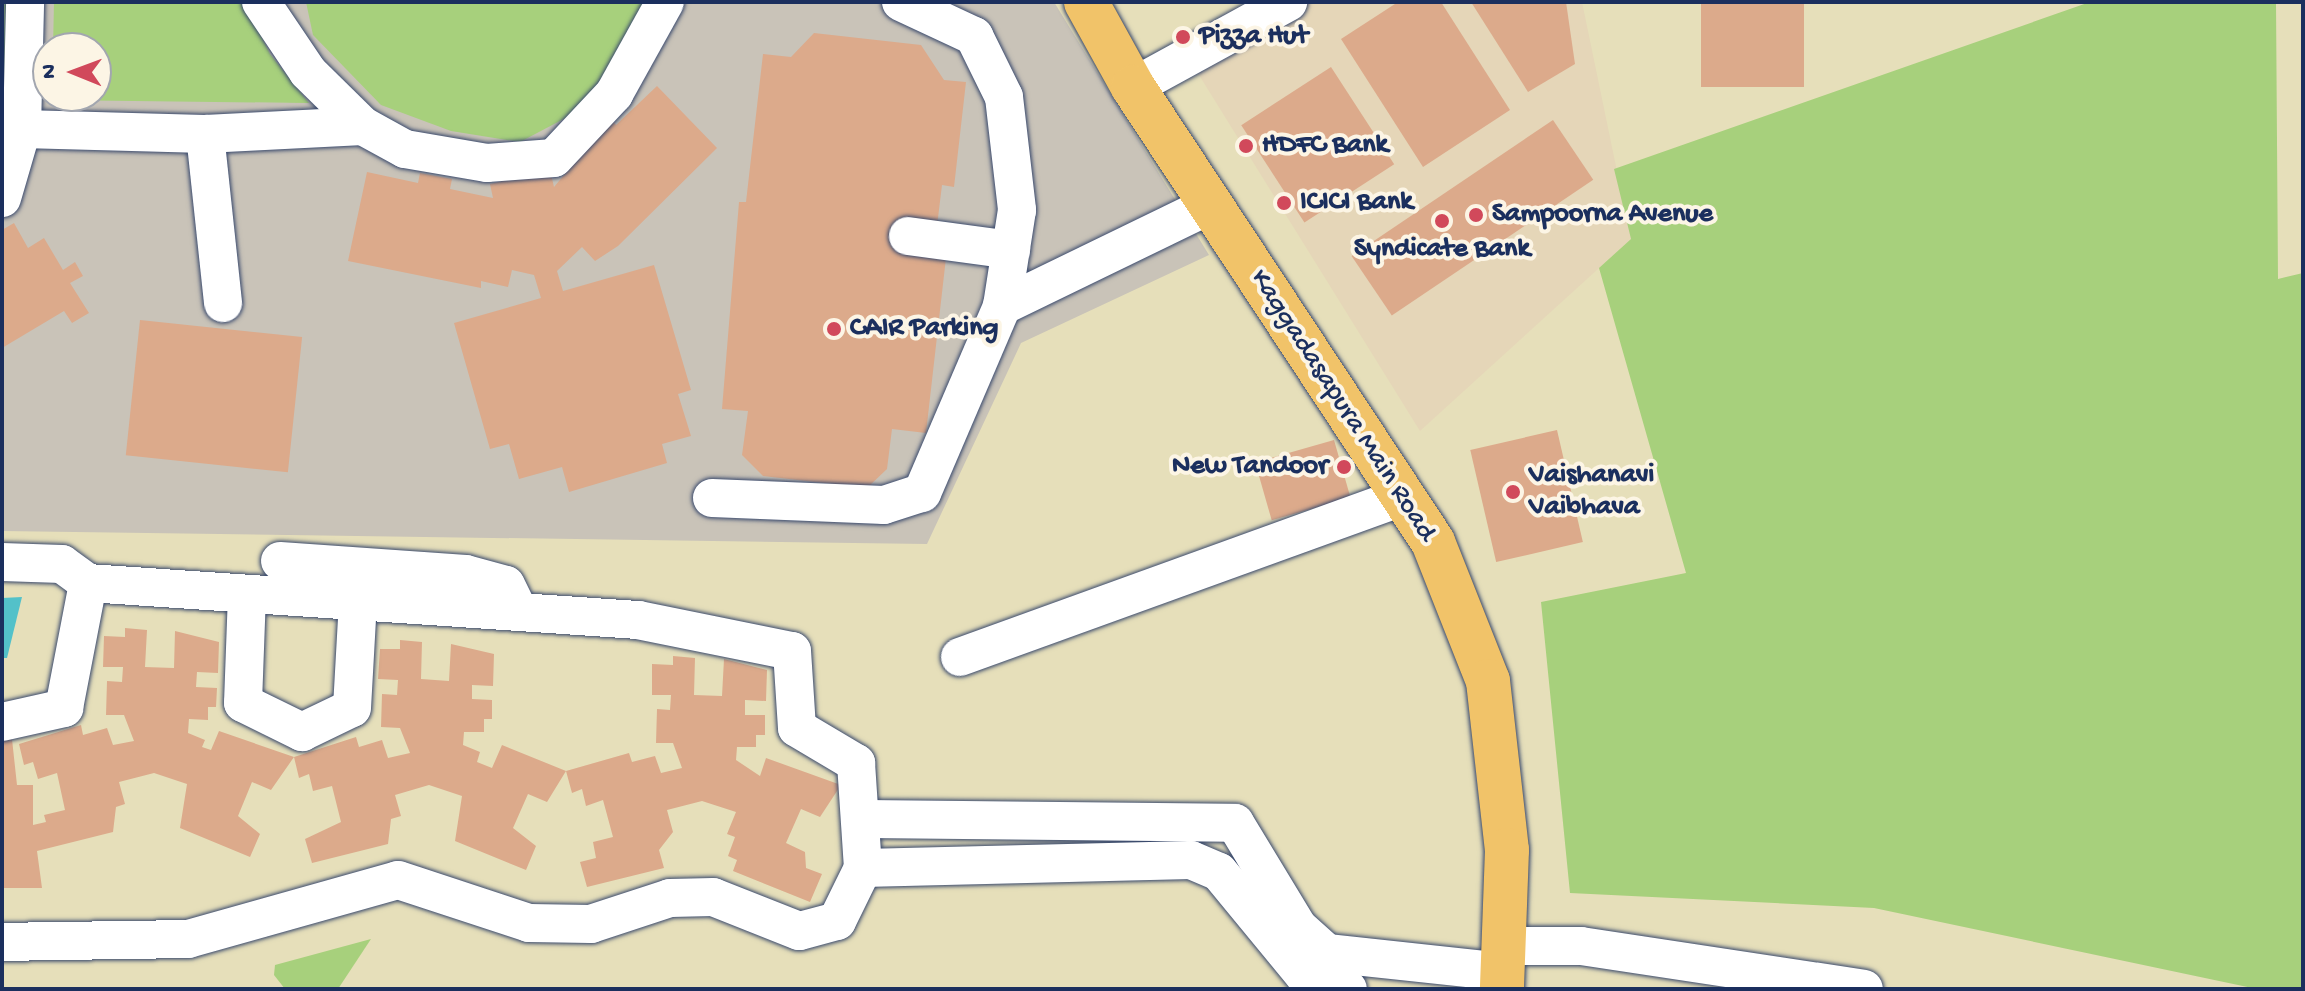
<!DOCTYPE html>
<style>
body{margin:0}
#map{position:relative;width:2305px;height:991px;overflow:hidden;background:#e6dfba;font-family:"Gochi Hand",sans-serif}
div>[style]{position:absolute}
.built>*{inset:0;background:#e5d6b8}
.industrial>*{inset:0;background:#c9c3b8}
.green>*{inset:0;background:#a7d07c}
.water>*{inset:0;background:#53c1c9}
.building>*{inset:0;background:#dcaa8b;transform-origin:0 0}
.roads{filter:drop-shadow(0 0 2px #39496c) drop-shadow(0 0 2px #39496c)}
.minor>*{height:38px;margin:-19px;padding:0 19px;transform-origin:19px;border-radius:19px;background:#fff}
.major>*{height:44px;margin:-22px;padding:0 22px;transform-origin:22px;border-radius:22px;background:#f1c369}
.dots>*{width:22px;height:22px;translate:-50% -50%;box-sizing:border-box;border:4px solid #fcf5e5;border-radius:50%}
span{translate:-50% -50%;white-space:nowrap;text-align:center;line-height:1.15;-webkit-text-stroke:8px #fcf5e5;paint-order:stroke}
.poi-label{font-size:28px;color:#1b2f5e;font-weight:700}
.left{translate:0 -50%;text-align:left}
.right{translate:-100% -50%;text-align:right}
.street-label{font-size:28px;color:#1b2f5e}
.frame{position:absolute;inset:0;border:4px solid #1b2f5e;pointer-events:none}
.north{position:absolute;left:32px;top:32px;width:80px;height:80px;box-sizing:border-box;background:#fcf5e5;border:2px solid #a2a6af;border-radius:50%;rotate:271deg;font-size:22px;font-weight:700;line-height:32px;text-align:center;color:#1b2f5e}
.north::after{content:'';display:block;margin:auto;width:28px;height:36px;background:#d1495b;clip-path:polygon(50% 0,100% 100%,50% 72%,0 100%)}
</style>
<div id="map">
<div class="built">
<div style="clip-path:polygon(1311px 2px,1582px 2px,1631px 239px,1420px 431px,1194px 67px)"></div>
</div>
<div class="industrial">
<div style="clip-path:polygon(evenodd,2px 2px,1054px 2px,1209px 255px,1021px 343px,927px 544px,2px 531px,2px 2px,48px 48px,96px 48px,96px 96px,48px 96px,48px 48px)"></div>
</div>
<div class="green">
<div style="clip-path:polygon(2px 2px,8px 2px,2px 179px)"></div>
<div style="clip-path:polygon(54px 2px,245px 2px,270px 54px,309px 103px,52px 100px,96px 96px,96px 48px,53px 48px)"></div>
<div style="clip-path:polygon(306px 2px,650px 2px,624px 51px,575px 113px,520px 142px,451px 131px,381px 105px,313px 35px)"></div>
<div style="clip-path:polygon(2090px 2px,2276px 2px,2278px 279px,2303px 273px,2303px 989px,2257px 989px,1874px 908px,1570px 893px,1541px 602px,1686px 573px,1599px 268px,1631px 239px,1614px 169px)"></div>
<div style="clip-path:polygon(371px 939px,338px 989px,285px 989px,274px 975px,275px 965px)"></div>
</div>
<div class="water">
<div style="clip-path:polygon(22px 597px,7px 658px,2px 658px,2px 598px)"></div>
</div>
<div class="building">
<div style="clip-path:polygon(1398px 2px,1441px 2px,1510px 110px,1423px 167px,1341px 39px)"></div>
<div style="clip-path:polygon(1471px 2px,1566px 2px,1575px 64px,1528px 92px)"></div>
<div style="left:1701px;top:2px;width:103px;height:85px"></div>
<div style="clip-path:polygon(814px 33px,921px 45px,944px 80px,966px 82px,954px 187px,942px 185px,937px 226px,947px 249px,926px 433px,892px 429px,887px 469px,867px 488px,763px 476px,742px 455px,748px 411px,722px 409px,739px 202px,746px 202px,763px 54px,791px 57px)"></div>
<div style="left:1331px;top:67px;width:116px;height:107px;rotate:57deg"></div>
<div style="clip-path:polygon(657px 86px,717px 148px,618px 246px,595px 261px,582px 247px,557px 271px,563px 291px,654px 265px,691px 390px,678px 394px,691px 436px,662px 444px,667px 463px,569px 492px,562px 467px,519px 479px,509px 444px,490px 449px,454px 323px,541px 298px,534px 275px,512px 270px,508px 287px,481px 281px,481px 288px,348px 261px,367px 172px,418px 183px,420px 173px,452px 179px,450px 189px,493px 198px,490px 184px,550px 170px,554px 187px,611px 119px,616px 125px)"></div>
<div style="left:1553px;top:120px;width:72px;height:243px;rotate:56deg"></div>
<div style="clip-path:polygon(14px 223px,28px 248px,44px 238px,63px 270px,75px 262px,83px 276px,70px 283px,89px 313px,72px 323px,64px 311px,2px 348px,2px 230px)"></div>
<div style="left:140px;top:320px;width:163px;height:136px;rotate:6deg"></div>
<div style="left:1557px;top:430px;width:115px;height:89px;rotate:77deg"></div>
<div style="left:1334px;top:440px;width:60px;height:82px;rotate:74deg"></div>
<div style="clip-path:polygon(125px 628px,147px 630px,145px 667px,174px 668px,175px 631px,219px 642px,218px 673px,197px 672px,196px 687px,217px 688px,216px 707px,208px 707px,208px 720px,189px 719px,188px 733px,205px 740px,202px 747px,211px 750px,219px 731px,294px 757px,271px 790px,252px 782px,238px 816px,260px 834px,250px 857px,180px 828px,187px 784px,154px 773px,119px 782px,125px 804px,116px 807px,113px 832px,37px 851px,42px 888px,2px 888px,2px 731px,11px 730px,17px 785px,33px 785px,33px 825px,46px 822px,44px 815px,65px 810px,57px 773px,38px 779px,33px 762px,24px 765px,19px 744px,81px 725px,83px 735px,107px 728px,113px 745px,134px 741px,124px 715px,106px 715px,107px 681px,122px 682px,123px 667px,103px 667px,104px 636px,125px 637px)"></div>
<div style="clip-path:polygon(400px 640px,422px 642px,421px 679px,449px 681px,451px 644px,494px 654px,493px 686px,472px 685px,472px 699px,492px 700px,492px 719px,484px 719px,484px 732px,464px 732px,463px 745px,480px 752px,477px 762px,492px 768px,502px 745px,566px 771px,547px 802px,528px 794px,513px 828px,536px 846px,526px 870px,455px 841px,462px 796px,429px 785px,395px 795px,401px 816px,391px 819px,388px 844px,312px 863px,305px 839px,341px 822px,332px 786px,313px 791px,309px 774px,299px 778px,294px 757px,356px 737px,359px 747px,382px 740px,388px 758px,410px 753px,400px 728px,381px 727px,382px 694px,397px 695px,398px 680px,378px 679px,380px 649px,400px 649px)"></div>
<div style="clip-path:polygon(673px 656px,695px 658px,694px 695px,722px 696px,724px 659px,767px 670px,766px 701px,745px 700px,745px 715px,765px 715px,765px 735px,756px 735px,756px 747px,737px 747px,736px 760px,760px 776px,766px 758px,841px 785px,820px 817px,801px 809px,786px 843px,805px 852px,806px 868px,822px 874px,810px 902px,733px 871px,737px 860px,728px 856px,735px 837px,727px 834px,736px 812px,702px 801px,667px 810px,673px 832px,659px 850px,664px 868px,587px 887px,580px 862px,596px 858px,593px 842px,613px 837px,603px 800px,586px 806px,582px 789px,572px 793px,566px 771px,629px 753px,632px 762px,655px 756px,661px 773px,682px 768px,673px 743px,656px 743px,657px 709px,670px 710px,671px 695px,652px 695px,652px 664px,673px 665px)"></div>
</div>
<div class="roads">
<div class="minor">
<div style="left:261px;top:2px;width:84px;rotate:56.1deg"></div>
<div style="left:308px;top:72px;width:77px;rotate:44.5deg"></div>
<div style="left:363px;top:126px;width:48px;rotate:28.7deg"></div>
<div style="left:405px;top:149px;width:83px;rotate:9.7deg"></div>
<div style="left:487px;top:163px;width:67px;rotate:-4.3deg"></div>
<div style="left:554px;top:158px;width:88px;rotate:-46.8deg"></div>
<div style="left:614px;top:94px;width:105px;rotate:-61deg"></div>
<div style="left:901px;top:2px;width:81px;rotate:25deg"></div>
<div style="left:974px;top:36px;width:68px;rotate:63.8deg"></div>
<div style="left:1004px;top:97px;width:114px;rotate:83.4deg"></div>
<div style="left:1017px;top:210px;width:97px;rotate:98.9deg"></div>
<div style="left:1133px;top:87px;width:177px;rotate:-28.7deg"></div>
<div style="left:22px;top:129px;width:183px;rotate:1.6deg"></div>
<div style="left:205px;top:134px;width:158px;rotate:-2.9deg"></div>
<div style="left:205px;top:134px;width:170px;rotate:83.9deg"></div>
<div style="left:2px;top:198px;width:72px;rotate:-73.8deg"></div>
<div style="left:22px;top:129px;width:127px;rotate:-88.6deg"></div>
<div style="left:908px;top:236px;width:104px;rotate:7.7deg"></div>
<div style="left:712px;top:498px;width:172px;rotate:2.3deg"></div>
<div style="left:884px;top:505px;width:40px;rotate:-18deg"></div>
<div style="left:922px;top:493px;width:203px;rotate:-66.8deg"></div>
<div style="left:1002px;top:306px;width:231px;rotate:-25.9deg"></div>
<div style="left:280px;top:561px;width:186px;rotate:4deg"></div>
<div style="left:466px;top:574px;width:41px;rotate:15.4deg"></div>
<div style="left:506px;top:585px;width:30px;rotate:64deg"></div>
<div style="left:2px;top:562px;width:60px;rotate:1.9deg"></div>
<div style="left:62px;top:564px;width:32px;rotate:36deg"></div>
<div style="left:88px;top:583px;width:551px;rotate:3.85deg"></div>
<div style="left:638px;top:620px;width:157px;rotate:11.4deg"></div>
<div style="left:792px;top:651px;width:77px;rotate:86.3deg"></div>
<div style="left:797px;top:728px;width:69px;rotate:30.7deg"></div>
<div style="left:856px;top:763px;width:105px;rotate:86.2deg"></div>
<div style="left:863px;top:868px;width:59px;rotate:116.1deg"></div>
<div style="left:837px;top:921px;width:39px;rotate:165deg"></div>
<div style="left:799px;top:931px;width:92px;rotate:-158.4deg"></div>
<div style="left:713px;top:897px;width:43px;rotate:178.7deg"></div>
<div style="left:670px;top:898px;width:83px;rotate:161.8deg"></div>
<div style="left:591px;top:924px;width:62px;rotate:-179.1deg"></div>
<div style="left:529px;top:923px;width:138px;rotate:-161.8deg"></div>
<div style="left:398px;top:880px;width:218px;rotate:164.3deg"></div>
<div style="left:188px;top:939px;width:186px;rotate:179.1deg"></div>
<div style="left:247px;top:594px;width:109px;rotate:92.1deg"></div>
<div style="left:243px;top:703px;width:66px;rotate:26.2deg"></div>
<div style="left:302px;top:732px;width:55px;rotate:-25.6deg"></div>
<div style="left:352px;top:708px;width:107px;rotate:-86.8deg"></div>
<div style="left:960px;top:657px;width:472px;rotate:-19.9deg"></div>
<div style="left:2px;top:722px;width:64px;rotate:-12.7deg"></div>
<div style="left:64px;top:708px;width:127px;rotate:-79.1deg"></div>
<div style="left:861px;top:819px;width:374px;rotate:0.6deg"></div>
<div style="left:1235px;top:823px;width:122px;rotate:58.8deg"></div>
<div style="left:1298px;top:927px;width:39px;rotate:42deg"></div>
<div style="left:1327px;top:953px;width:179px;rotate:6.1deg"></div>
<div style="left:863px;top:868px;width:328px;rotate:-1.4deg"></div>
<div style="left:1191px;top:860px;width:30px;rotate:23deg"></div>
<div style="left:1219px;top:872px;width:134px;rotate:50.5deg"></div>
<div style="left:1304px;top:975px;width:46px;rotate:17.7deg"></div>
<div style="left:1507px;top:946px;width:74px"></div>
<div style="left:1581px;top:946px;width:286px;rotate:8.6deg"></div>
</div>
<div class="major">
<div style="left:1086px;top:2px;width:97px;rotate:61.1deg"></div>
<div style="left:1133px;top:87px;width:545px;rotate:56.6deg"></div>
<div style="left:1433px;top:542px;width:149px;rotate:68.4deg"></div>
<div style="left:1488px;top:681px;width:170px;rotate:83.6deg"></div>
<div style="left:1507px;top:850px;width:139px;rotate:92.1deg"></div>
</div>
</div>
<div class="dots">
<div style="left:1183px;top:37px;background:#d1495b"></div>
<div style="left:1246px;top:146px;background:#d1495b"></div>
<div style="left:1284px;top:203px;background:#d1495b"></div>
<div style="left:1476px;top:215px;background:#d1495b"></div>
<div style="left:1442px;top:221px;background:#d1495b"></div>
<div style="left:834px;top:329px;background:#d1495b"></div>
<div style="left:1344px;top:467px;background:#d1495b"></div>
<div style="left:1513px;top:492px;background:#d1495b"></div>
</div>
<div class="poi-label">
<span class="left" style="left:1199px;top:37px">Pizza Hut</span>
<span class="left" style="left:1262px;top:146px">HDFC Bank</span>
<span class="left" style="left:1300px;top:203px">ICICI Bank</span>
<span class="left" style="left:1492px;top:215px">Sampoorna Avenue</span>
<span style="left:1442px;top:250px">Syndicate Bank</span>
<span class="left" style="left:850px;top:329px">CAIR Parking</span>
<span class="right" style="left:1328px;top:467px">New Tandoor</span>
<span class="left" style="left:1529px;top:492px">Vaishanavi<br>Vaibhava</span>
</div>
<div class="street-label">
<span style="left:1342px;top:406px;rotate:57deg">Kaggadasapura Main Road</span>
</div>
<div class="frame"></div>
<div class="north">N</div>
</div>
